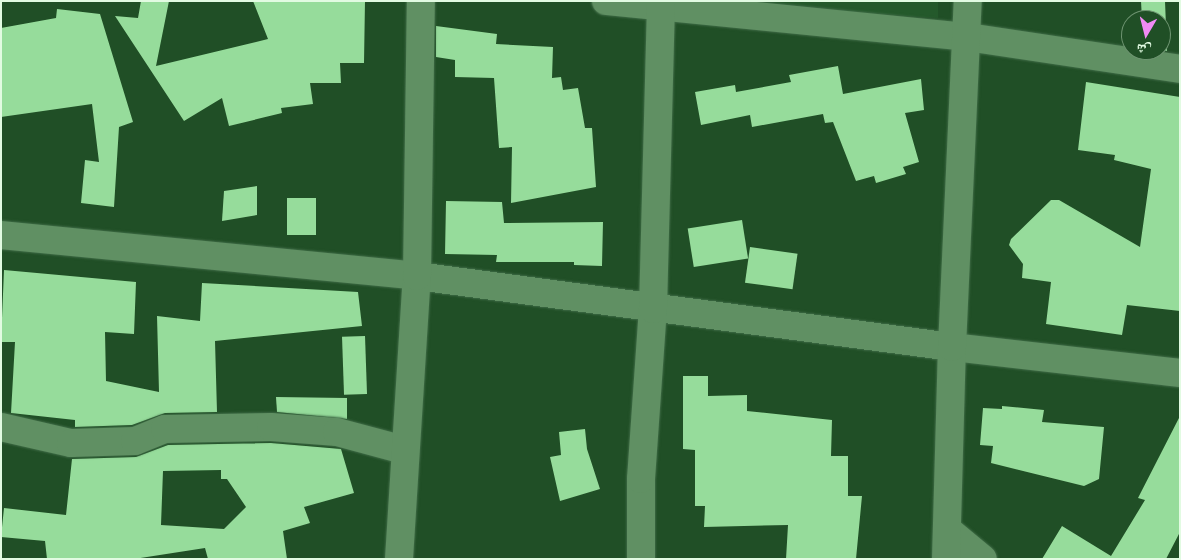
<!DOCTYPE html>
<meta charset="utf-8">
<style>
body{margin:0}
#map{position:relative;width:1181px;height:560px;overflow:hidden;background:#204f26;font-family:"Varela Round","Noto Naskh Arabic",sans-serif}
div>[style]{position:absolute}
.built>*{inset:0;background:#24592b}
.building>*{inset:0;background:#96dc9b;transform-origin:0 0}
.roads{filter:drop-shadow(0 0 1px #406c47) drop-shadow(0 0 1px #406c47)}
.minor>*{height:28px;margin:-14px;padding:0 14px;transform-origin:14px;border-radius:14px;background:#609063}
span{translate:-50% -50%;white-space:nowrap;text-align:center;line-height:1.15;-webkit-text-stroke:5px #204f26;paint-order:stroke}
.frame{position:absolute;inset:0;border:2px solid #e2fbe2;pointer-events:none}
.north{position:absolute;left:1121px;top:10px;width:50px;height:50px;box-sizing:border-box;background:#204f26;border:1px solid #6e9471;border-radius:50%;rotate:188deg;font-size:14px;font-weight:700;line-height:20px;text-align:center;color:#e2fbe2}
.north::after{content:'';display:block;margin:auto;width:18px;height:22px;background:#f18af4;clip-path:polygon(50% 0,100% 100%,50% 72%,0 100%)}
</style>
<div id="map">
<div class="built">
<div style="clip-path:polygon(690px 1px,938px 1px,938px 18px)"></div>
</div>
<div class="building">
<div style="clip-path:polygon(141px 1px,169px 1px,156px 66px,268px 39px,253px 1px,365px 1px,364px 63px,340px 63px,341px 83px,310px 83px,313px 104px,281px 108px,282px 113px,229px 126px,222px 98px,184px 121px,115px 16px,138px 18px)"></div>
<div style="clip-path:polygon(1141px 1px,1165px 1px,1167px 51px,1159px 50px,1161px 20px,1142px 20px)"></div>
<div style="clip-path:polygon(57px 9px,100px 14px,133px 122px,119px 127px,114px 207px,81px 203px,85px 160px,99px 162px,92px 104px,1px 117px,1px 28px,56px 18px)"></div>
<div style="clip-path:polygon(436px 26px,497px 34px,496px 44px,553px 47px,552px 78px,561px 77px,563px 90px,578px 88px,585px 128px,592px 128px,596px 187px,511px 203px,512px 147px,499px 148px,494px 78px,455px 77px,455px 60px,436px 57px)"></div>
<div style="clip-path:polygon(838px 66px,843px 94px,921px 79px,924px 110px,905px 113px,919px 162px,903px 167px,906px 174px,876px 183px,874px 176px,856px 181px,833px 122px,825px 123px,823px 114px,752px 127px,750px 115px,701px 125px,695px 92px,735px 85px,736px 92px,791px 82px,789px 75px)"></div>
<div style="clip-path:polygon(1086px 82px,1180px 97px,1180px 311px,1127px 305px,1122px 335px,1046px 324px,1051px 282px,1022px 278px,1023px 264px,1009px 245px,1011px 239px,1051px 200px,1059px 200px,1140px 247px,1151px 169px,1114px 160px,1115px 155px,1078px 150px)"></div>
<div style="clip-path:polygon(257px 186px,257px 215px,222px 221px,224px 191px)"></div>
<div style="left:287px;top:198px;width:29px;height:37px"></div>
<div style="clip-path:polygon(446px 201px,502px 202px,504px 223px,603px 222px,602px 266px,574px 265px,574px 262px,496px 262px,497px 255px,445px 254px)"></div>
<div style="left:742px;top:220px;width:39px;height:55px;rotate:81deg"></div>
<div style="left:750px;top:247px;width:48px;height:36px;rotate:8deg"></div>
<div style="clip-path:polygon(4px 270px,136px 282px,134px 334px,105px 332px,106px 381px,159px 392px,157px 316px,200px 321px,202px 283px,358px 292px,362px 326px,215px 341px,217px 412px,165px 413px,132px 425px,75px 427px,75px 420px,11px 413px,15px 342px,1px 342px)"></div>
<div style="left:365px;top:336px;width:58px;height:23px;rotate:88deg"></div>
<div style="clip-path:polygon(683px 376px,708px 376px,708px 396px,747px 395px,747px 411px,832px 420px,831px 456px,848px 456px,848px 496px,862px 496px,856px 559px,786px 559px,788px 525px,704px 527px,705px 506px,695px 506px,695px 450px,683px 449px)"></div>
<div style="clip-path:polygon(276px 397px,347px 398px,347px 419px,277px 412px)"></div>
<div style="clip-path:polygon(1002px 406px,1044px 410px,1042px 422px,1104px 427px,1099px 479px,1084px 486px,991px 463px,993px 446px,980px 445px,983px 408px,1002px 409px)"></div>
<div style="clip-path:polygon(1180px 416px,1180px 532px,1166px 559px,1042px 559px,1062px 526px,1111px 556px,1145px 500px,1138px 498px)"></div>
<div style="clip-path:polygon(585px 429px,587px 449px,600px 489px,560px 501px,550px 457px,561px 455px,559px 432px)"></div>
<div style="clip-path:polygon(evenodd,271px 443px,341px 449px,354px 493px,304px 507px,310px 523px,283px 531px,287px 559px,208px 559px,205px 548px,134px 559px,47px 559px,45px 541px,1px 537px,4px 508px,66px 515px,72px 459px,136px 457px,168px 445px,271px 443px,221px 470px,221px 479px,227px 479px,246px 507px,224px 529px,161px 525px,163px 471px,221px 470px)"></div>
</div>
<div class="roads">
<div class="minor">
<div style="left:606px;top:1px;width:363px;rotate:5.7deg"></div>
<div style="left:967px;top:37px;width:215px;rotate:8.5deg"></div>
<div style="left:1px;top:235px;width:418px;rotate:5.6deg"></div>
<div style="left:417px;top:276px;width:540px;rotate:7.56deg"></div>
<div style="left:952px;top:347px;width:229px;rotate:6.5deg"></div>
<div style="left:1px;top:427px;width:72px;rotate:12.9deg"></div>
<div style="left:71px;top:443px;width:64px;rotate:-1.8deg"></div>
<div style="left:135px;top:441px;width:32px;rotate:-22deg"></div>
<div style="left:165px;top:429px;width:106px;rotate:-1.1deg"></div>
<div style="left:271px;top:427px;width:66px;rotate:4.3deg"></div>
<div style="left:337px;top:432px;width:69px;rotate:15deg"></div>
<div style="left:948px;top:530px;width:45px;rotate:39.6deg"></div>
<div style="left:399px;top:559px;width:284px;rotate:-86.4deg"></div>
<div style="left:417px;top:276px;width:275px;rotate:-89.2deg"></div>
<div style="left:641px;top:559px;width:80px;rotate:-90deg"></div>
<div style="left:641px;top:479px;width:170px;rotate:-86deg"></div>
<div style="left:653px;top:309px;width:308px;rotate:-88.5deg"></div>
<div style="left:946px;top:559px;width:212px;rotate:-88.4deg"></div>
<div style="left:952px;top:347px;width:346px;rotate:-87.4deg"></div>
</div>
</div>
<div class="frame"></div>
<div class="north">ش</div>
</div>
